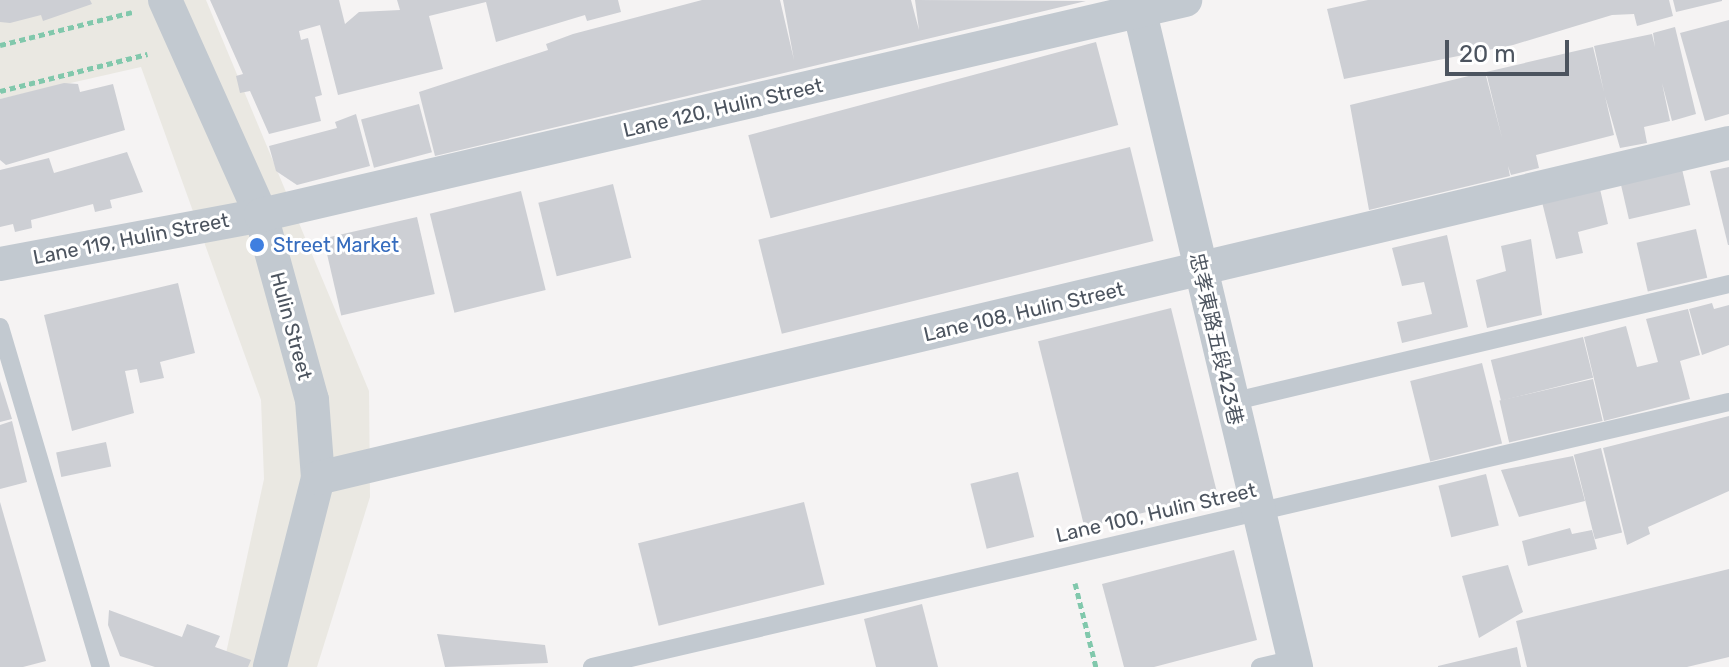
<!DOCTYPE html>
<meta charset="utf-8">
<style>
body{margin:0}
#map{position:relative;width:1729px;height:667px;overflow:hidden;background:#f5f3f3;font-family:Rubik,"Noto Sans TC",sans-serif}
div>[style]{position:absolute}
.commercial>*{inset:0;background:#eae8e2}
.building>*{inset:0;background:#cdcfd4;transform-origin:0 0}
.path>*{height:5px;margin-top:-2.5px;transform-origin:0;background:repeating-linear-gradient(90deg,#81c8ac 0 6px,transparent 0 10px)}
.lane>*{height:18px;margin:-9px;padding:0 9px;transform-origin:9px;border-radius:9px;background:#c2c9d0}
.street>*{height:34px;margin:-17px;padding:0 17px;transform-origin:17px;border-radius:17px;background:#c2c9d0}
.dots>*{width:22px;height:22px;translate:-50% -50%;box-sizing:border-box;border:4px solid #fff;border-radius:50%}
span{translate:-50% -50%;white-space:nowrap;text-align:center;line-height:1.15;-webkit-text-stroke:6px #fff;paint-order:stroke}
.street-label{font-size:20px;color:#4c545f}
.shop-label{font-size:20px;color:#366cbe}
.left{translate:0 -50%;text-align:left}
.scale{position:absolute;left:1445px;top:40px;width:124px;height:36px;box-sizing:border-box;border:4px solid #4c545f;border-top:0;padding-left:10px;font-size:24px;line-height:28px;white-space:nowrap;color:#4c545f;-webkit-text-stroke:6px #fff;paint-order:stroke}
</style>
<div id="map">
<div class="commercial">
<div style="clip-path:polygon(0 0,206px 0,369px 391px,370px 497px,317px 667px,223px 667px,264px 479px,261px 400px,141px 67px,0 99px)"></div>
</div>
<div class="building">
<div style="clip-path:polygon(0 0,90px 0,92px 4px,43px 21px,41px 15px,10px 23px,0 22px)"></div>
<div style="clip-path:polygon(210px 0,339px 0,345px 24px,359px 12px,400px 10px,397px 0,618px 0,621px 12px,587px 21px,585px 15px,496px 42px,486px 2px,429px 16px,443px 69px,338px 95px,320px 25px,299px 31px,301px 40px,308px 38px,322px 95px,315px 97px,321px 121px,269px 134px,250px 91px,240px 93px,236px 76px,243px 74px)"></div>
<div style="clip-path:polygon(702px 0,780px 0,794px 60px,783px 0,911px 0,919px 30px,915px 0,1086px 1px,435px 156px,419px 92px,548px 50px,546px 44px,573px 34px)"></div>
<div style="clip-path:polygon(1368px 0,1669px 0,1673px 16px,1637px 26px,1634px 14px,1612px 15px,1513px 45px,1344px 79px,1327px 9px)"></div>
<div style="clip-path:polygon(1673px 0,1722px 0,1722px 1px,1676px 12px)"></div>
<div style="clip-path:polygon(1729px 20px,1729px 114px,1705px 121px,1680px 33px)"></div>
<div style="clip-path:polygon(1675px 27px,1696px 114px,1672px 121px,1662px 83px,1670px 121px,1644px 127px,1647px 143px,1620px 148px,1605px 96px,1614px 135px,1536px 155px,1539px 168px,1511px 175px,1508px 166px,1510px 176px,1369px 210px,1350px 105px,1485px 72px,1502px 138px,1486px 72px,1593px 47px,1604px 92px,1594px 46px,1652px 34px,1655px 47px,1653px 33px)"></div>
<div style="left:1096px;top:42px;width:86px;height:360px;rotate:75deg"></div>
<div style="clip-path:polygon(64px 83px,78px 84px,80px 92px,113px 84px,125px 130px,6px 165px,0 160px,0 99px)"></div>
<div style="left:419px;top:104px;width:50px;height:60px;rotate:75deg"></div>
<div style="clip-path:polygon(356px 114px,370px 166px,297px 185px,276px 171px,269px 146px,337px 128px,335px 122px)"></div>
<div style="left:1130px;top:147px;width:97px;height:383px;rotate:76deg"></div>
<div style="clip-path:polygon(127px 152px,143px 192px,110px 200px,112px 208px,95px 212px,93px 204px,31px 220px,32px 228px,15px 232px,13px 224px,0 227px,0 170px,49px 158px,54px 173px)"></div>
<div style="clip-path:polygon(1729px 167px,1729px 245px,1728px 245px,1710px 171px)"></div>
<div style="left:1682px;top:169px;width:37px;height:63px;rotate:77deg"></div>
<div style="left:613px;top:184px;width:76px;height:77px;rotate:76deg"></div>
<div style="clip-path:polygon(1600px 189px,1608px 224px,1578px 232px,1583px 253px,1556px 259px,1542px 202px)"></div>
<div style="left:521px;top:191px;width:102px;height:94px;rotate:76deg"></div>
<div style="left:417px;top:217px;width:79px;height:96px;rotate:77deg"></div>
<div style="left:1696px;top:229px;width:50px;height:61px;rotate:77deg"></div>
<div style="clip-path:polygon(1447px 235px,1468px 327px,1402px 343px,1397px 322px,1432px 314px,1424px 282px,1402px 286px,1392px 248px)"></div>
<div style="clip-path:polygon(1531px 239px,1542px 315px,1487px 328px,1476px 280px,1506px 271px,1501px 246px)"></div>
<div style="clip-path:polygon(178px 283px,195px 353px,160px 362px,164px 378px,140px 383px,137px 369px,125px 371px,134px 413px,72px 431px,44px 315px)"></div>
<div style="clip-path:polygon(1712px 303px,1714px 309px,1729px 305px,1729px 345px,1702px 355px,1689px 309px)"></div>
<div style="left:1171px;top:308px;width:192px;height:137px;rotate:76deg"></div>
<div style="clip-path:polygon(1688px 309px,1700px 355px,1680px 361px,1690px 399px,1604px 421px,1584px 337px,1626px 326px,1637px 367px,1658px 362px,1646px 319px)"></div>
<div style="left:1583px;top:337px;width:42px;height:95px;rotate:76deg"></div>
<div style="left:1482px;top:363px;width:83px;height:74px;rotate:76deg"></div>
<div style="left:1593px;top:379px;width:43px;height:96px;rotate:77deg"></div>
<div style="clip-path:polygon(0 381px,12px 419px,0 422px)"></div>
<div style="clip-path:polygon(1729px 416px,1729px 491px,1648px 527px,1650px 534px,1627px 545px,1603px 448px)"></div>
<div style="clip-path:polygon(12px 421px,27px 482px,0 489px,0 425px)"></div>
<div style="left:106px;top:442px;width:25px;height:51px;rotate:78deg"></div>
<div style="left:1601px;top:448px;width:87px;height:28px;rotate:76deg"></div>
<div style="clip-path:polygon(1573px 456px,1585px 501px,1519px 517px,1501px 470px)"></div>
<div style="left:1018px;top:472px;width:67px;height:49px;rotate:76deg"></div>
<div style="left:1486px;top:474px;width:53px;height:49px;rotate:76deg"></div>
<div style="clip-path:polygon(0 502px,46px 661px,23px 667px,0 667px)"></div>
<div style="left:804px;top:502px;width:85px;height:171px;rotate:76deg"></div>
<div style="clip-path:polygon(1570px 528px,1572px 534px,1592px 530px,1597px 549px,1528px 566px,1522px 541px)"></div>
<div style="clip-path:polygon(1234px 550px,1257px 640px,1154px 667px,1124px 667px,1102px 584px)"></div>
<div style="clip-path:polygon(1508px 565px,1523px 612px,1479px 638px,1462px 576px)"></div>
<div style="clip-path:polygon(1729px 569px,1729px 657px,1687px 667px,1527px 667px,1516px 621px)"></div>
<div style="clip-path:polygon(922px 604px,938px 667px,876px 667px,864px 619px)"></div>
<div style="clip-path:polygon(109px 610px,182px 637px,187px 624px,220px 636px,215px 647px,251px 660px,248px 667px,155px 667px,120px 656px,108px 625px)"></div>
<div style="clip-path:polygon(437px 634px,545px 645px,548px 663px,445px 667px)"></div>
<div style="clip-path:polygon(1517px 647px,1521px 667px,1438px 667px,1438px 666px)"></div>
</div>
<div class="path">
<div style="left:0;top:45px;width:136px;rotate:-14deg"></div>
<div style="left:0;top:91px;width:152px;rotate:-14.1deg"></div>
<div style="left:1075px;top:583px;width:87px;rotate:76deg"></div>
</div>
<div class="lane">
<div style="left:0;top:327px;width:355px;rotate:73.5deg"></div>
<div style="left:1231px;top:402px;width:512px;rotate:-13.33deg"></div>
<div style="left:592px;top:667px;width:1167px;rotate:-13.12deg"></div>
<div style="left:1260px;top:667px;width:35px;rotate:-13deg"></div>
</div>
<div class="street">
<div style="left:165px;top:0;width:235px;rotate:65.9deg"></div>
<div style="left:261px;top:215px;width:192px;rotate:74.6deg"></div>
<div style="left:312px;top:400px;width:78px;rotate:85.6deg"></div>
<div style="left:318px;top:478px;width:195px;rotate:104.3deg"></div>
<div style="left:1137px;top:0;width:686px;rotate:76.59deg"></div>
<div style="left:0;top:264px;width:266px;rotate:-10.6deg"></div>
<div style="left:261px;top:215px;width:949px;rotate:-13.1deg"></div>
<div style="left:318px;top:478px;width:1450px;rotate:-13.36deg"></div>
</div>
<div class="dots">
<div style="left:257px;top:245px;background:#3f7fe0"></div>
</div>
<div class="street-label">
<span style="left:723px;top:108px;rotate:-13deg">Lane 120, Hulin Street</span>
<span style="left:131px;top:239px;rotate:-11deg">Lane 119, Hulin Street</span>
<span style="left:1024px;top:312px;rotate:-13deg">Lane 108, Hulin Street</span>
<span style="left:291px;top:326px;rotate:75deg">Hulin Street</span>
<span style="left:1216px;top:339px;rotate:77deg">忠孝東路五段423巷</span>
<span style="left:1156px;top:513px;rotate:-13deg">Lane 100, Hulin Street</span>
</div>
<div class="shop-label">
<span class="left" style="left:273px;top:245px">Street Market</span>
</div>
<div class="scale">20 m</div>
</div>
